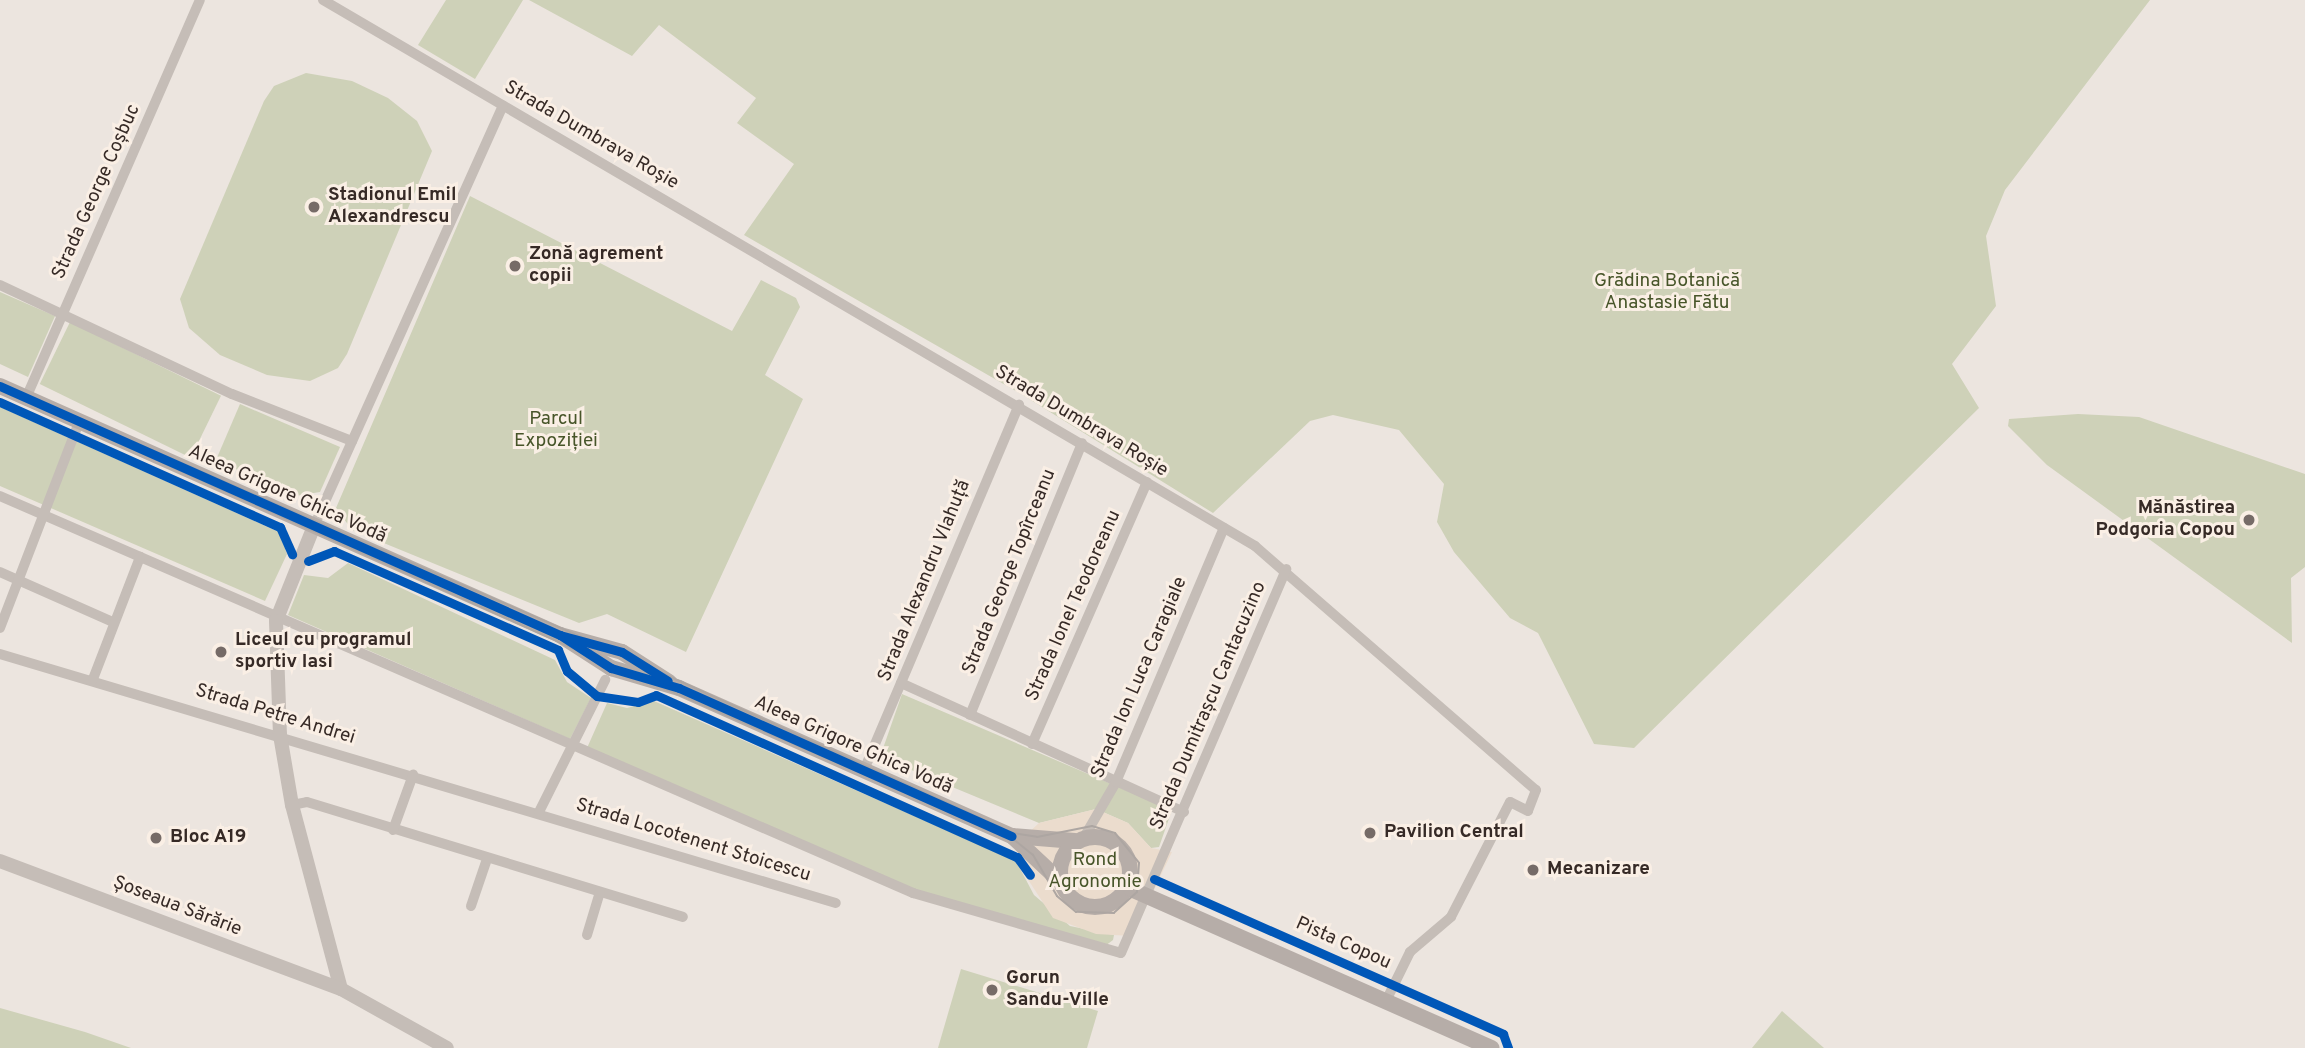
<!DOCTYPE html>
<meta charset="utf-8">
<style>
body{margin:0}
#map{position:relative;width:2305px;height:1048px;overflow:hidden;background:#ece5df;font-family:Overpass,sans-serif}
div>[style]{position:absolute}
.green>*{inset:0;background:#ced1b8;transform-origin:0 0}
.plaza>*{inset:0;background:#ebdccd}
.minor>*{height:10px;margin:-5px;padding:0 5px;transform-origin:5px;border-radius:5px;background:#c5bdb7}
.tertiary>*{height:14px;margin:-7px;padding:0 7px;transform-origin:7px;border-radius:7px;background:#c5bdb7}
.secondary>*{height:16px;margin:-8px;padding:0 8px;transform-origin:8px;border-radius:8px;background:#b6ada8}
.secondary>.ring{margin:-8px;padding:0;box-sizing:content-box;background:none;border:16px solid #b6ada8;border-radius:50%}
.tram>*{height:2px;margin:-1px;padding:0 1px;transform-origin:1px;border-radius:1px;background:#ada6a2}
.cycleway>*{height:9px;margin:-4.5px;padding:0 4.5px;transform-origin:4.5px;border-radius:4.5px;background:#0057b8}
.dots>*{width:19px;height:19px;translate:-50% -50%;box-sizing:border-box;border:4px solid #faefe5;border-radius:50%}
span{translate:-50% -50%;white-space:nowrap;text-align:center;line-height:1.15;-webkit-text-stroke:6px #faefe5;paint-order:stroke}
.street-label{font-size:19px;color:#362a26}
.poi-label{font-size:19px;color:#362a26;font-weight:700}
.left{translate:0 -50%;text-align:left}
.right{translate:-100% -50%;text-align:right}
.park-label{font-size:19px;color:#475529}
</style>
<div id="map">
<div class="green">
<div style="clip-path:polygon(446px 0,523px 0,475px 79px,418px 45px)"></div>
<div style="clip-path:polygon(529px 0,2150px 0,2005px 190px,1986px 236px,1996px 306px,1952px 364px,1979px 408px,1634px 748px,1594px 744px,1538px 633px,1510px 618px,1454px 552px,1437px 522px,1444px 484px,1399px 430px,1333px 415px,1310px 421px,1213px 513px,1021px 394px,744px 235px,794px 164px,737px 123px,756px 98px,659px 25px,632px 56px)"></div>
<div style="clip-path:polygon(306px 73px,352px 81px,388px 98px,417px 121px,432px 151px,347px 354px,338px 368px,310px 381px,267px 375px,220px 355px,189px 328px,180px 299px,264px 101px,274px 86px)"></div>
<div style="clip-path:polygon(470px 196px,732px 331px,761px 280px,796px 298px,800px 307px,765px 375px,803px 399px,686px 652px,607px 614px,579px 623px,352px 530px,336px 508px)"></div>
<div style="clip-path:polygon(0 292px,55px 316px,28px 377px,0 364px)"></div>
<div style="left:70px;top:322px;width:168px;height:69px;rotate:26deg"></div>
<div style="clip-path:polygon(240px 404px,340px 447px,320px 492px,295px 496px,216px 460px)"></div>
<div style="clip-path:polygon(0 407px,279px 532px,287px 554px,265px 601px,0 486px)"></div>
<div style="clip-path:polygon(2078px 414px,2139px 417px,2305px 474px,2305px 567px,2291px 578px,2292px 643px,2047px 465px,2008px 426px,2009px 419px)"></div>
<div style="clip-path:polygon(348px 563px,555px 660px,567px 682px,591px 698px,570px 739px,288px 615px,304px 575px,328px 578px)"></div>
<div style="clip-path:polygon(902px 694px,1172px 810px,1159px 847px,1151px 848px,1128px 823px,1096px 809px,1039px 823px,880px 757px)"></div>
<div style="clip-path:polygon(654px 701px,1016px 861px,1034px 895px,1070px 926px,1114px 935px,1113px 940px,1105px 946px,909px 888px,587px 748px,607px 703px,627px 708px)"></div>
<div style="clip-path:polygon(961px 969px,1098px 1011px,1087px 1048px,938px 1048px)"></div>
<div style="clip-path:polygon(0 1008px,85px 1032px,131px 1048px,0 1048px)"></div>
<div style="clip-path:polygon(1782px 1011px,1824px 1048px,1752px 1048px)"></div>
</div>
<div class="plaza">
<div style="clip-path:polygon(1096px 809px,1128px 823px,1151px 848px,1172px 852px,1132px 936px,1096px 934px,1053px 918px,1016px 861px,1025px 836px,1039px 823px)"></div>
</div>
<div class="minor">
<div style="left:323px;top:0;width:1080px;rotate:30.36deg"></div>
<div style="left:1255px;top:546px;width:372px;rotate:41deg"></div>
<div style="left:1536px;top:790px;width:22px;rotate:111deg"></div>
<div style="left:1528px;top:811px;width:20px;rotate:-153deg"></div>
<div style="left:1510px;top:802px;width:129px;rotate:117.2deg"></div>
<div style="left:1451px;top:917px;width:54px;rotate:139.5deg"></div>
<div style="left:1410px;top:952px;width:55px;rotate:116.1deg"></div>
<div style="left:0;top:285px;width:256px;rotate:25.2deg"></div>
<div style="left:232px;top:394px;width:129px;rotate:21.4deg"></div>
<div style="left:26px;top:398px;width:434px;rotate:-66.4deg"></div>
<div style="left:0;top:496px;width:996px;rotate:23.5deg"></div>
<div style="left:913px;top:893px;width:216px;rotate:16.1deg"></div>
<div style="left:1121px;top:953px;width:418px;rotate:-66.7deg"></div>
<div style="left:314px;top:526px;width:461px;rotate:-65.8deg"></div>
<div style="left:0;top:572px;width:124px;rotate:23.9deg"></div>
<div style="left:0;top:628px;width:221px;rotate:-69deg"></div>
<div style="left:0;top:654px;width:872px;rotate:16.59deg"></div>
<div style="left:93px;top:679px;width:131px;rotate:-68.9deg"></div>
<div style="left:901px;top:683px;width:311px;rotate:24.5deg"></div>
<div style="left:970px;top:715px;width:294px;rotate:-67.6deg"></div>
<div style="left:1032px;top:744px;width:286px;rotate:-66.3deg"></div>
<div style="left:864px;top:770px;width:397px;rotate:-67deg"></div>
<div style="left:292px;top:805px;width:15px;rotate:-11deg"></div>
<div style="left:307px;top:802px;width:393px;rotate:17deg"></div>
<div style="left:539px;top:812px;width:148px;rotate:-63.4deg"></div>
<div style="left:393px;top:830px;width:59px;rotate:-70deg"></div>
<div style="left:1083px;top:839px;width:66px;rotate:-59.9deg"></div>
<div style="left:1116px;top:782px;width:276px;rotate:-67deg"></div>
<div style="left:471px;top:906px;width:50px;rotate:-71.2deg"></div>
<div style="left:587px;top:935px;width:45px;rotate:-73.2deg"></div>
</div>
<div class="tertiary">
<div style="left:314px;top:526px;width:102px;rotate:111.8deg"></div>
<div style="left:276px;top:621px;width:114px;rotate:88deg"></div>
<div style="left:280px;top:735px;width:71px;rotate:80.3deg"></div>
<div style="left:292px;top:805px;width:190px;rotate:75.1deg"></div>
<div style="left:341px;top:989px;width:121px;rotate:29.1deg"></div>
<div style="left:0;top:861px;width:364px;rotate:20.6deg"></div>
</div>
<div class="secondary">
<div style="left:0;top:386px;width:613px;rotate:23.97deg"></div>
<div style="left:560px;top:635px;width:61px;rotate:32.9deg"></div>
<div style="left:611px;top:668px;width:71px;rotate:16.4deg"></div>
<div style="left:679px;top:688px;width:364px;rotate:24deg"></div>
<div style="left:1012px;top:836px;width:63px;rotate:4.5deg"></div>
<div style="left:560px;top:635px;width:64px;rotate:15.3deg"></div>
<div style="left:622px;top:652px;width:56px;rotate:32.6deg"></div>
<div style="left:1012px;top:836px;width:66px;rotate:43.2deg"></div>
<div class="ring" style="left:1060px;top:837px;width:54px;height:54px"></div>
<div style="left:1131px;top:889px;width:394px;rotate:23.8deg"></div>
</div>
<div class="tram">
<div style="left:0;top:384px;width:662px;rotate:23.51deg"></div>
<div style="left:607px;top:648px;width:446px;rotate:24.5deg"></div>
<div style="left:1013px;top:833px;width:24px;rotate:9deg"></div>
<div style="left:1037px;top:837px;width:56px;rotate:-11.3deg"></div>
<div style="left:1092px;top:826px;width:24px;rotate:17deg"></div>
<div style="left:1115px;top:833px;width:38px;rotate:51deg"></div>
<div style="left:1139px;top:863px;width:29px;rotate:94deg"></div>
<div style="left:1137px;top:892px;width:31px;rotate:138deg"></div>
<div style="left:1114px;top:913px;width:38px;rotate:-178deg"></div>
<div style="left:1076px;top:912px;width:25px;rotate:-140deg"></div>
<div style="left:1057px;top:896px;width:48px;rotate:-120.3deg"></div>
<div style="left:1033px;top:855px;width:28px;rotate:-141deg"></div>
<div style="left:1011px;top:837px;width:434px;rotate:-156.8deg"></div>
<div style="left:612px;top:666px;width:672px;rotate:-155.65deg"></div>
</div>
<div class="cycleway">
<div style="left:0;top:386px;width:613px;rotate:23.97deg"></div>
<div style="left:560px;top:635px;width:61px;rotate:32.9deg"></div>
<div style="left:611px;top:668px;width:71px;rotate:16.4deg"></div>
<div style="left:679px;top:688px;width:364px;rotate:24deg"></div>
<div style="left:0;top:402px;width:307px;rotate:24.1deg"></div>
<div style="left:280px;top:527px;width:30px;rotate:66deg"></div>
<div style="left:308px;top:561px;width:28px;rotate:-21deg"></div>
<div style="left:334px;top:551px;width:245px;rotate:23.8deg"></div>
<div style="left:558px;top:650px;width:23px;rotate:67deg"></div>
<div style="left:567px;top:671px;width:39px;rotate:40deg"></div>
<div style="left:597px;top:696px;width:41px;rotate:8.3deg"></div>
<div style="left:638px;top:702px;width:19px;rotate:-21deg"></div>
<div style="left:656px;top:695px;width:396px;rotate:24.2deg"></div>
<div style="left:1017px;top:857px;width:22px;rotate:54deg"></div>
<div style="left:560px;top:635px;width:64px;rotate:15.3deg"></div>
<div style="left:622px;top:652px;width:54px;rotate:32.2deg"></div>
<div style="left:1154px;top:879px;width:382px;rotate:23.9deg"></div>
<div style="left:1503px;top:1034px;width:15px;rotate:70deg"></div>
</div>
<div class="dots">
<div style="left:314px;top:207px;background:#766b67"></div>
<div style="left:515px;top:266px;background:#766b67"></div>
<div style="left:2249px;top:520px;background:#766b67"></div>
<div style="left:221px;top:652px;background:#766b67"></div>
<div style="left:1370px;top:833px;background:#766b67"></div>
<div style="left:156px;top:838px;background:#766b67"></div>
<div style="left:1533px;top:870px;background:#766b67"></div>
<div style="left:992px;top:990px;background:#766b67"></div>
</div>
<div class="street-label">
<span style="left:591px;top:136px;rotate:30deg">Strada Dumbrava Roșie</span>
<span style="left:97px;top:192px;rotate:-66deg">Strada George Coșbuc</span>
<span style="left:1081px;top:422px;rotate:31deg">Strada Dumbrava Roșie</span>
<span style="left:287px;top:495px;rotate:24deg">Aleea Grigore Ghica Vodă</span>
<span style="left:1010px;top:572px;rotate:-68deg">Strada George Topîrceanu</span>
<span style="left:925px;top:581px;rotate:-68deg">Strada Alexandru Vlahuță</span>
<span style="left:1074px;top:606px;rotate:-66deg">Strada Ionel Teodoreanu</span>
<span style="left:1140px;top:678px;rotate:-67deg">Strada Ion Luca Caragiale</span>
<span style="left:1209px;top:706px;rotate:-67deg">Strada Dumitrașcu Cantacuzino</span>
<span style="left:275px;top:715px;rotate:17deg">Strada Petre Andrei</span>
<span style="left:853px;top:746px;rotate:24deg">Aleea Grigore Ghica Vodă</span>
<span style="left:693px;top:841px;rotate:17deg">Strada Locotenent Stoicescu</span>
<span style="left:177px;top:907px;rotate:21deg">Șoseaua Sărărie</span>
<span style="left:1343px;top:944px;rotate:24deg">Pista Copou</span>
</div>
<div class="poi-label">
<span class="left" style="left:328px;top:207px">Stadionul Emil<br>Alexandrescu</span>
<span class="left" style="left:529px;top:266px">Zonă agrement<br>copii</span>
<span class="right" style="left:2235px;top:520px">Mănăstirea<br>Podgoria Copou</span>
<span class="left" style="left:235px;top:652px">Liceul cu programul<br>sportiv Iasi</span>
<span class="left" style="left:1384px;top:833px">Pavilion Central</span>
<span class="left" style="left:170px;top:838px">Bloc A19</span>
<span class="left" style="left:1547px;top:870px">Mecanizare</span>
<span class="left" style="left:1006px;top:990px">Gorun<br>Sandu-Ville</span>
</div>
<div class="park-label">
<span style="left:1667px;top:293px">Grădina Botanică<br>Anastasie Fătu</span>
<span style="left:556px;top:431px">Parcul<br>Expoziției</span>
<span style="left:1095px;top:872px">Rond<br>Agronomie</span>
</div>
</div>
